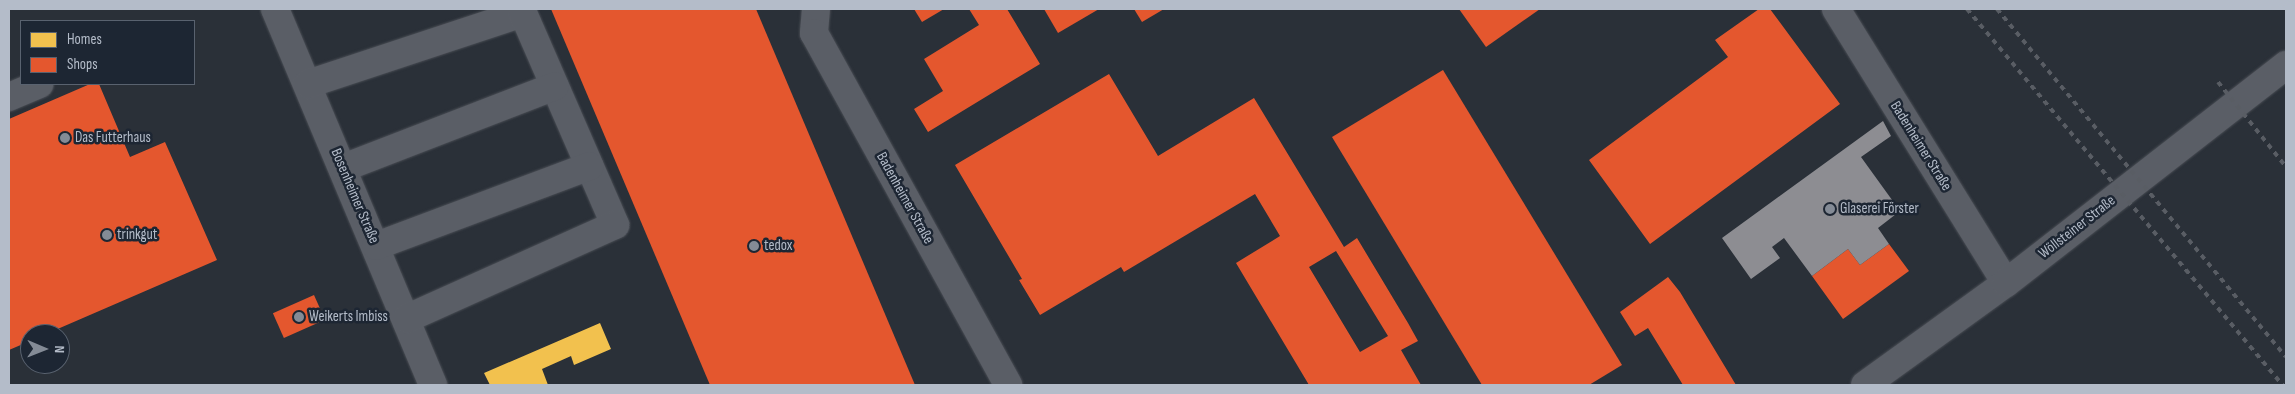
<!DOCTYPE html>
<meta charset="utf-8">
<style>
body{margin:0}
#map{position:relative;width:2295px;height:394px;overflow:hidden;background:#2a3038;font-family:"Sofia Sans Condensed",sans-serif}
div>[style]{position:absolute}
.homes>*{inset:0;background:#f2c14e}
.shops>*{inset:0;background:#e4572e;transform-origin:0 0}
.industry>*{inset:0;background:#8d8d92}
.roads{filter:drop-shadow(0 0 1px #484c53) drop-shadow(0 0 1px #484c53)}
.minor>*{height:28px;margin:-14px;padding:0 14px;transform-origin:14px;border-radius:14px;background:#5a5e66}
.rail>*{height:4px;margin-top:-2px;transform-origin:0;background:repeating-linear-gradient(90deg,#595d64 0 5px,transparent 0 10px)}
.dots>*{width:14px;height:14px;translate:-50% -50%;box-sizing:border-box;border:2px solid #1d2633;border-radius:50%}
span{translate:-50% -50%;white-space:nowrap;text-align:center;line-height:1.15;-webkit-text-stroke:5px #1d2633;paint-order:stroke}
.poi-label{font-size:15px;color:#b4bcc9}
.left{translate:0 -50%;text-align:left}
.street-label{font-size:15px;color:#b4bcc9}
.frame{position:absolute;inset:0;border:10px solid #b4bcc9;pointer-events:none}
.legend{position:absolute;left:20px;top:20px;width:175px;height:65px;box-sizing:border-box;background:#1d2633;border:1px solid #59626f;margin:0;padding:6px 9px;list-style:none;font-size:15px;color:#b4bcc9}
.legend li{display:flex;align-items:center;gap:10px;height:25px}
.legend b{width:25px;border:1px solid #59626f}
.north{position:absolute;left:20px;top:324px;width:50px;height:50px;box-sizing:border-box;background:#1d2633;border:1px solid #59626f;border-radius:50%;rotate:91deg;font-size:14px;font-weight:700;line-height:20px;text-align:center;color:#b4bcc9}
.north::after{content:'';display:block;margin:auto;width:18px;height:22px;background:#848b96;clip-path:polygon(50% 0,100% 100%,50% 72%,0 100%)}
</style>
<div id="map">
<div class="homes">
<div style="clip-path:polygon(600px 323px,611px 349px,574px 365px,571px 356px,542px 369px,548px 385px,490px 385px,484px 373px)"></div>
</div>
<div class="shops">
<div style="clip-path:polygon(551px 9px,756px 9px,915px 385px,710px 385px)"></div>
<div style="clip-path:polygon(914px 9px,944px 9px,922px 22px)"></div>
<div style="clip-path:polygon(969px 9px,1007px 9px,1040px 64px,928px 132px,914px 109px,943px 91px,924px 59px,979px 25px)"></div>
<div style="clip-path:polygon(1044px 9px,1099px 9px,1058px 33px)"></div>
<div style="clip-path:polygon(1134px 9px,1164px 9px,1142px 22px)"></div>
<div style="clip-path:polygon(1459px 9px,1540px 9px,1486px 47px)"></div>
<div style="clip-path:polygon(1759px 9px,1770px 9px,1840px 104px,1650px 244px,1589px 160px,1728px 57px,1715px 40px)"></div>
<div style="clip-path:polygon(1443px 70px,1622px 365px,1589px 385px,1482px 385px,1332px 137px)"></div>
<div style="clip-path:polygon(evenodd,1109px 74px,1158px 156px,1254px 98px,1344px 247px,1357px 238px,1408px 323px,1418px 341px,1401px 350px,1421px 385px,1309px 385px,1236px 263px,1280px 236px,1255px 194px,1124px 272px,1121px 267px,1040px 315px,1019px 280px,1022px 279px,955px 165px,1109px 74px,1336px 251px,1388px 336px,1360px 352px,1309px 267px,1336px 251px)"></div>
<div style="clip-path:polygon(90px 84px,99px 84px,130px 157px,165px 142px,217px 260px,46px 334px,30px 334px,30px 341px,9px 350px,9px 119px)"></div>
<div style="clip-path:polygon(1889px 244px,1909px 271px,1843px 319px,1812px 276px,1848px 249px,1860px 265px)"></div>
<div style="clip-path:polygon(1668px 277px,1680px 292px,1736px 385px,1683px 385px,1648px 328px,1635px 336px,1620px 312px)"></div>
<div style="left:314px;top:295px;width:27px;height:45px;rotate:66deg"></div>
</div>
<div class="industry">
<div style="clip-path:polygon(1883px 121px,1891px 136px,1861px 157px,1900px 211px,1878px 228px,1889px 244px,1860px 265px,1848px 249px,1812px 276px,1784px 238px,1772px 247px,1780px 258px,1751px 279px,1722px 238px)"></div>
</div>
<div class="roads">
<div class="minor">
<div style="left:275px;top:9px;width:408px;rotate:67.2deg"></div>
<div style="left:816px;top:9px;width:24px;rotate:95deg"></div>
<div style="left:814px;top:33px;width:402px;rotate:61.1deg"></div>
<div style="left:1836px;top:9px;width:322px;rotate:58.2deg"></div>
<div style="left:308px;top:84px;width:226px;rotate:-18.3deg"></div>
<div style="left:523px;top:13px;width:231px;rotate:66.5deg"></div>
<div style="left:615px;top:225px;width:229px;rotate:155.8deg"></div>
<div style="left:9px;top:97px;width:33px;rotate:-23deg"></div>
<div style="left:343px;top:168px;width:227px;rotate:-21.1deg"></div>
<div style="left:376px;top:246px;width:228px;rotate:-20.5deg"></div>
<div style="left:1865px;top:385px;width:174px;rotate:-35.9deg"></div>
<div style="left:2006px;top:283px;width:355px;rotate:-37.9deg"></div>
</div>
</div>
<div class="rail">
<div style="left:1967px;top:9px;width:491px;rotate:50deg"></div>
<div style="left:1997px;top:9px;width:452px;rotate:50.3deg"></div>
<div style="left:2218px;top:82px;width:109px;rotate:51.3deg"></div>
</div>
<div class="dots">
<div style="left:65px;top:138px;background:#848b96"></div>
<div style="left:1830px;top:209px;background:#848b96"></div>
<div style="left:107px;top:235px;background:#848b96"></div>
<div style="left:754px;top:246px;background:#848b96"></div>
<div style="left:299px;top:317px;background:#848b96"></div>
</div>
<div class="poi-label">
<span class="left" style="left:75px;top:138px">Das Futterhaus</span>
<span class="left" style="left:1840px;top:209px">Glaserei Förster</span>
<span class="left" style="left:117px;top:235px">trinkgut</span>
<span class="left" style="left:764px;top:246px">tedox</span>
<span class="left" style="left:309px;top:317px">Weikerts Imbiss</span>
</div>
<div class="street-label">
<span style="left:1921px;top:146px;rotate:58deg">Badenheimer Straße</span>
<span style="left:355px;top:196px;rotate:67deg">Bosenheimer Straße</span>
<span style="left:905px;top:198px;rotate:61deg">Badenheimer Straße</span>
<span style="left:2077px;top:227px;rotate:-38deg">Wöllsteiner Straße</span>
</div>
<div class="frame"></div>
<ul class="legend">
<li><b style="height:14px;background:#f2c14e"></b>Homes</li>
<li><b style="height:14px;background:#e4572e"></b>Shops</li>
</ul>
<div class="north">N</div>
</div>
